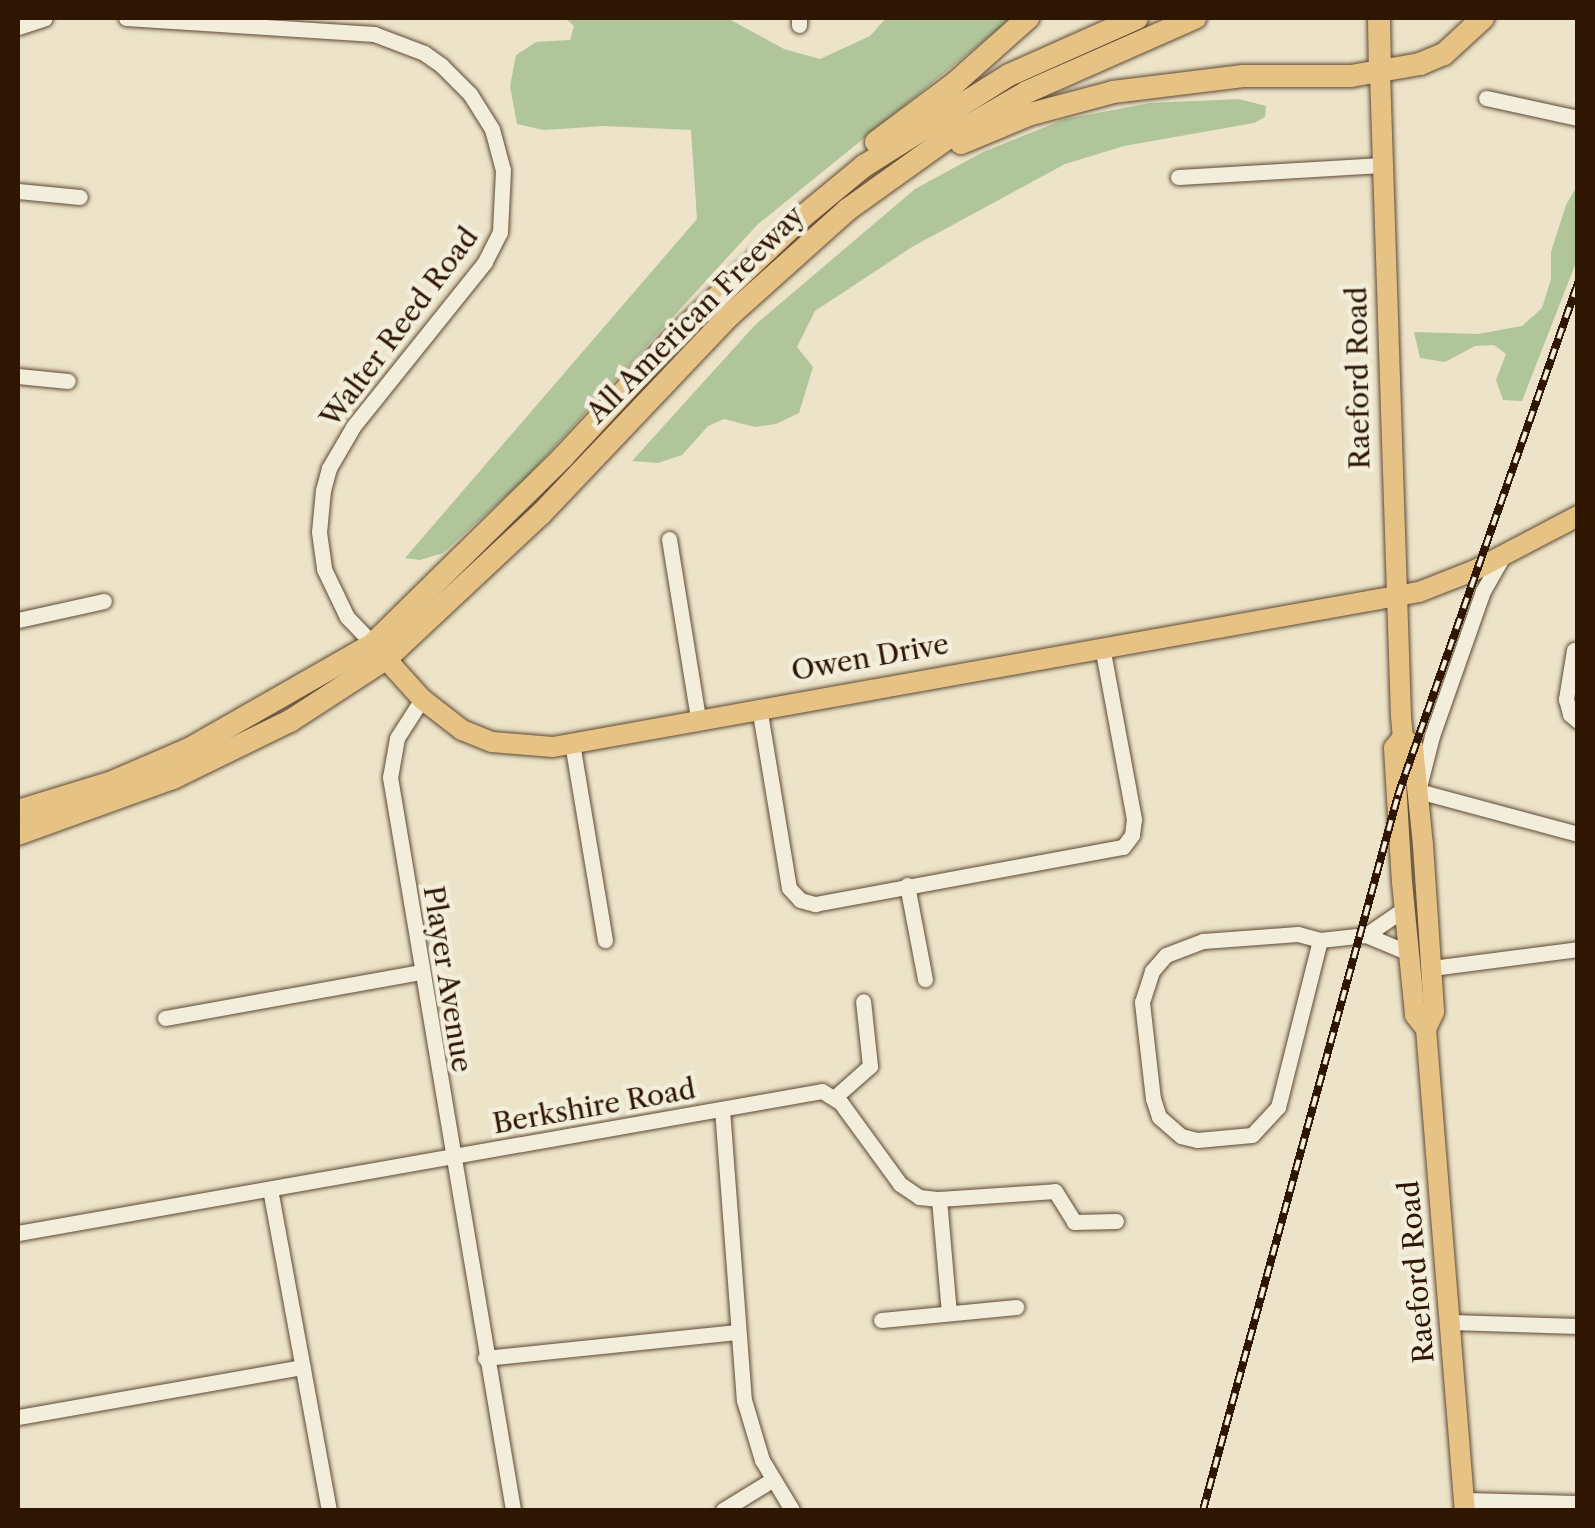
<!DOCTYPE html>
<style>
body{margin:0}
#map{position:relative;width:1595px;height:1528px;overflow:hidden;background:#ece3c8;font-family:"Libre Caslon Text",serif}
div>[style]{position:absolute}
.green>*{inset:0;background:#b1c59b}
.roads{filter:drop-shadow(0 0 2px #5e4934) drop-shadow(0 0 2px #5e4934)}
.minor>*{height:15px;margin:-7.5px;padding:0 7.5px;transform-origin:7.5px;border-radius:7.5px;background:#f3eddb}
.major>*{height:20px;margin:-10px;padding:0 10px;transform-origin:10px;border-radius:10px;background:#e6c284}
.highway>*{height:22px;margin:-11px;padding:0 11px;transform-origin:11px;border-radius:11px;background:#e6c284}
.rail>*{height:8px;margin-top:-4px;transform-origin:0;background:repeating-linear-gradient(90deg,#f3eddb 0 11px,#2e1602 0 22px);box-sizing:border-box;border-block:2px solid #2e1602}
span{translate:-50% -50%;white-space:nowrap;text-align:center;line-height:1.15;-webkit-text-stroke:9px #f3eddb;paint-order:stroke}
.street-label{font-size:28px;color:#2e1602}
.frame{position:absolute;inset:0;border:20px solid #2e1602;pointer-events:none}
</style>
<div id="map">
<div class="green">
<div style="clip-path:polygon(565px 18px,727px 18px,784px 49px,820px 59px,870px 36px,886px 18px,1012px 18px,757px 225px,526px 478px,443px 553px,420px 560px,405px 558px,697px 219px,691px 130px,605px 126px,544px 130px,517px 124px,510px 86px,516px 55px,536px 42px,570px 40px,574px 26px)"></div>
<div style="clip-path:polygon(1239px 99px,1266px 106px,1265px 117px,1254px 123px,1124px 146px,1065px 164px,912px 247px,815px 311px,797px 347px,813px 367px,799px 413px,776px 424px,755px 427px,724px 419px,708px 426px,682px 455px,658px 463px,632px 461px,755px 325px,915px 189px,983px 152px,1065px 119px,1150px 103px)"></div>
<div style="clip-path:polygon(1577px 186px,1577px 260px,1522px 401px,1503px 400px,1496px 380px,1506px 354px,1494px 345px,1475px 346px,1445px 362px,1420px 358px,1414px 332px,1478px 334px,1522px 326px,1542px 308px,1551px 279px,1551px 252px,1566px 205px)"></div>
</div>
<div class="roads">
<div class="minor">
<div style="left:126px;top:18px;width:249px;rotate:3.7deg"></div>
<div style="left:374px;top:34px;width:53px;rotate:20.8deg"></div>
<div style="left:424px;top:53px;width:21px;rotate:35deg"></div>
<div style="left:441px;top:65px;width:41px;rotate:45deg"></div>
<div style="left:470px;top:94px;width:41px;rotate:57.8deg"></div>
<div style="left:492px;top:129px;width:42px;rotate:75deg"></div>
<div style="left:503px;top:170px;width:62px;rotate:92.8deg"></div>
<div style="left:500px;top:232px;width:34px;rotate:117deg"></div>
<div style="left:485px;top:262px;width:211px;rotate:128.7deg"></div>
<div style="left:353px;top:427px;width:48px;rotate:120.3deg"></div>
<div style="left:329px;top:468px;width:23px;rotate:105deg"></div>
<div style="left:323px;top:490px;width:42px;rotate:95.4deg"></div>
<div style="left:319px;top:532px;width:37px;rotate:82deg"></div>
<div style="left:324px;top:569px;width:53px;rotate:64.4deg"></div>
<div style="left:347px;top:617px;width:37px;rotate:46deg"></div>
<div style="left:799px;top:18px;width:7px;rotate:90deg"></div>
<div style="left:18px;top:27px;width:28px;rotate:-18deg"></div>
<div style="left:1486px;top:98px;width:94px;rotate:12.3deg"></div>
<div style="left:1178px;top:177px;width:205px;rotate:-3.4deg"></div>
<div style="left:18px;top:191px;width:62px;rotate:5.5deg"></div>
<div style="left:18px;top:376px;width:50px;rotate:5.7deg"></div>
<div style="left:669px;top:539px;width:182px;rotate:80.8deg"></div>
<div style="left:1503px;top:556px;width:40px;rotate:119.7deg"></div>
<div style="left:1483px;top:591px;width:154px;rotate:109.4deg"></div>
<div style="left:1432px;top:736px;width:57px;rotate:104.3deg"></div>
<div style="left:1418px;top:791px;width:166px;rotate:15deg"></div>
<div style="left:18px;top:620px;width:88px;rotate:-12.5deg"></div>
<div style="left:1574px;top:650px;width:50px;rotate:99.3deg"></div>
<div style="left:1566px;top:699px;width:16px;rotate:75deg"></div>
<div style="left:1570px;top:714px;width:11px;rotate:41deg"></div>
<div style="left:422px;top:699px;width:46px;rotate:122.7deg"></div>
<div style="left:397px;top:738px;width:40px;rotate:100deg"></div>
<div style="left:390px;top:777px;width:743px;rotate:80.47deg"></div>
<div style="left:759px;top:707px;width:183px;rotate:80.6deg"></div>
<div style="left:789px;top:888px;width:16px;rotate:47deg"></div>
<div style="left:800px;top:900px;width:16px;rotate:15deg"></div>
<div style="left:815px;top:904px;width:313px;rotate:-10.5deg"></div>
<div style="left:1123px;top:847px;width:15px;rotate:-53deg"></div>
<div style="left:1132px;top:835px;width:16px;rotate:-83deg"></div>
<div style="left:1134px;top:819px;width:175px;rotate:-100.5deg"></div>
<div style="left:572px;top:743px;width:200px;rotate:80.5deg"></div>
<div style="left:907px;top:885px;width:96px;rotate:79.2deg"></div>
<div style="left:1298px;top:934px;width:23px;rotate:15deg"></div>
<div style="left:1320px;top:940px;width:172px;rotate:104.1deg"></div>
<div style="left:1278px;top:1107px;width:38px;rotate:133deg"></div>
<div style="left:1252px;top:1135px;width:55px;rotate:174.8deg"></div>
<div style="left:1197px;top:1140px;width:16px;rotate:-166deg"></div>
<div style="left:1181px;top:1136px;width:29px;rotate:-139deg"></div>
<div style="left:1159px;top:1117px;width:19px;rotate:-108deg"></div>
<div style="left:1153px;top:1099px;width:98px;rotate:-96.5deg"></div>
<div style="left:1142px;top:1002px;width:33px;rotate:-72deg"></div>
<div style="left:1152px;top:971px;width:21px;rotate:-49deg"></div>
<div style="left:1166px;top:955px;width:40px;rotate:-21deg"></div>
<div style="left:1203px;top:941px;width:95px;rotate:-4.2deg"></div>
<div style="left:1366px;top:935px;width:46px;rotate:-34.4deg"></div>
<div style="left:1320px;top:940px;width:46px;rotate:-6.2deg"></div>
<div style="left:1366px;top:935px;width:47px;rotate:22.7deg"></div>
<div style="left:1432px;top:968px;width:147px;rotate:-7.4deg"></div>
<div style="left:165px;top:1018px;width:260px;rotate:-10.2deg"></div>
<div style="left:835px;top:1097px;width:47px;rotate:-41.5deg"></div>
<div style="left:870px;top:1066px;width:65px;rotate:-96.1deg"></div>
<div style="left:722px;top:1109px;width:292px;rotate:85.7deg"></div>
<div style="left:744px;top:1400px;width:63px;rotate:73.3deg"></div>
<div style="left:762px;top:1460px;width:58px;rotate:59deg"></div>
<div style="left:270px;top:1189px;width:326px;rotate:79.6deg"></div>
<div style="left:939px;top:1199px;width:114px;rotate:85deg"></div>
<div style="left:18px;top:1233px;width:816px;rotate:-10.02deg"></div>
<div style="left:822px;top:1091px;width:22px;rotate:32deg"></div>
<div style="left:841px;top:1103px;width:100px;rotate:53.9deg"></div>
<div style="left:900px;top:1184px;width:23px;rotate:34deg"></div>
<div style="left:919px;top:1197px;width:20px;rotate:6deg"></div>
<div style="left:939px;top:1199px;width:116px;rotate:-3.9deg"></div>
<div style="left:1055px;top:1191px;width:36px;rotate:58deg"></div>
<div style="left:1074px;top:1222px;width:42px;rotate:-1.4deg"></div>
<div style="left:881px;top:1320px;width:136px;rotate:-5.5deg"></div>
<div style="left:1450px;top:1322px;width:128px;rotate:1.8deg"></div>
<div style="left:485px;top:1358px;width:253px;rotate:-5.9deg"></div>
<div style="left:18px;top:1417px;width:289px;rotate:-10deg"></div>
<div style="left:1464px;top:1500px;width:114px;rotate:1.5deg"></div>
<div style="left:723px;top:1510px;width:57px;rotate:-31.5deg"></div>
</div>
<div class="major">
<div style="left:1380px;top:73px;width:643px;rotate:88.13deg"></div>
<div style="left:1401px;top:716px;width:21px;rotate:85deg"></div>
<div style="left:1403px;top:737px;width:14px;rotate:45deg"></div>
<div style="left:1413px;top:747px;width:99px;rotate:84.2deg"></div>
<div style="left:1423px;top:845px;width:167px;rotate:86.2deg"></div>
<div style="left:1434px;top:1012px;width:19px;rotate:115deg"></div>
<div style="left:1426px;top:1029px;width:483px;rotate:85.4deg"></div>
<div style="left:377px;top:649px;width:67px;rotate:48deg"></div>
<div style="left:422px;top:699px;width:51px;rotate:37.8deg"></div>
<div style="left:462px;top:730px;width:32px;rotate:22deg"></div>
<div style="left:492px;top:742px;width:61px;rotate:4.7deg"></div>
<div style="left:553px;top:747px;width:880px;rotate:-10.15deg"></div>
<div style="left:1419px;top:592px;width:60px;rotate:-21.4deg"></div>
<div style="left:1475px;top:570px;width:116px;rotate:-27.7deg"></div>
<div style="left:1403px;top:737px;width:14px;rotate:129deg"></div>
<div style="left:1394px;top:748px;width:134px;rotate:86.6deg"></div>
<div style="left:1402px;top:882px;width:134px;rotate:84.4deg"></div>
<div style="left:1415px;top:1015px;width:18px;rotate:52deg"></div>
</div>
<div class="highway">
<div style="left:1379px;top:18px;width:55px;rotate:89deg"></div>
<div style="left:876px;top:142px;width:99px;rotate:-36.8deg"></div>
<div style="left:955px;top:83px;width:98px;rotate:-41.7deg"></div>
<div style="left:961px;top:143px;width:76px;rotate:-22.5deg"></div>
<div style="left:1031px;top:114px;width:85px;rotate:-15deg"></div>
<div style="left:1113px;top:92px;width:131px;rotate:-7deg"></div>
<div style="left:1243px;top:76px;width:108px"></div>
<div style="left:1351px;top:76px;width:70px;rotate:-9.9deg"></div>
<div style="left:1420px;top:64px;width:26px;rotate:-23deg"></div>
<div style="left:1444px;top:54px;width:53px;rotate:-42.7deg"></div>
<div style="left:18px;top:811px;width:98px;rotate:-17.1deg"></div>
<div style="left:112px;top:782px;width:84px;rotate:-23.2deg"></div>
<div style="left:189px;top:749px;width:212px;rotate:-29.7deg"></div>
<div style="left:373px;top:644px;width:267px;rotate:-44.5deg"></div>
<div style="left:563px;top:457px;width:160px;rotate:-47deg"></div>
<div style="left:672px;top:340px;width:178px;rotate:-43.4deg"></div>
<div style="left:801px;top:218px;width:82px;rotate:-39.5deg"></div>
<div style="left:864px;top:166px;width:171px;rotate:-32.1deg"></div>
<div style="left:1009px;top:75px;width:140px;rotate:-24deg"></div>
<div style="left:18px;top:834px;width:165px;rotate:-19.9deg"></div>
<div style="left:173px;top:778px;width:130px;rotate:-26deg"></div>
<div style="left:290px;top:721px;width:116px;rotate:-33deg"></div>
<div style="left:387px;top:658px;width:211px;rotate:-43.1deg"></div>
<div style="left:541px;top:514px;width:273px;rotate:-46.5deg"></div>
<div style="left:729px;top:316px;width:159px;rotate:-41.9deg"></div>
<div style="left:847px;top:210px;width:122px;rotate:-35.6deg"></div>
<div style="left:946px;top:139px;width:94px;rotate:-30.1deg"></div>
<div style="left:1027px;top:92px;width:184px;rotate:-23.8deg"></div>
</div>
</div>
<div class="rail">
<div style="left:1203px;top:1510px;width:741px;rotate:-74.74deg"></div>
<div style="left:1398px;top:795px;width:543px;rotate:-70.63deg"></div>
</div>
<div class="street-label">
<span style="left:695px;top:314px;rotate:-45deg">All American Freeway</span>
<span style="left:399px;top:327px;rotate:-53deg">Walter Reed Road</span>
<span style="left:1358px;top:378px;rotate:-91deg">Raeford Road</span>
<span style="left:870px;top:657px;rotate:-10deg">Owen Drive</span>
<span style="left:448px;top:979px;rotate:81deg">Player Avenue</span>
<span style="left:594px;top:1106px;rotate:-10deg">Berkshire Road</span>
<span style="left:1416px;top:1272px;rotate:-95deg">Raeford Road</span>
</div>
<div class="frame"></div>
</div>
